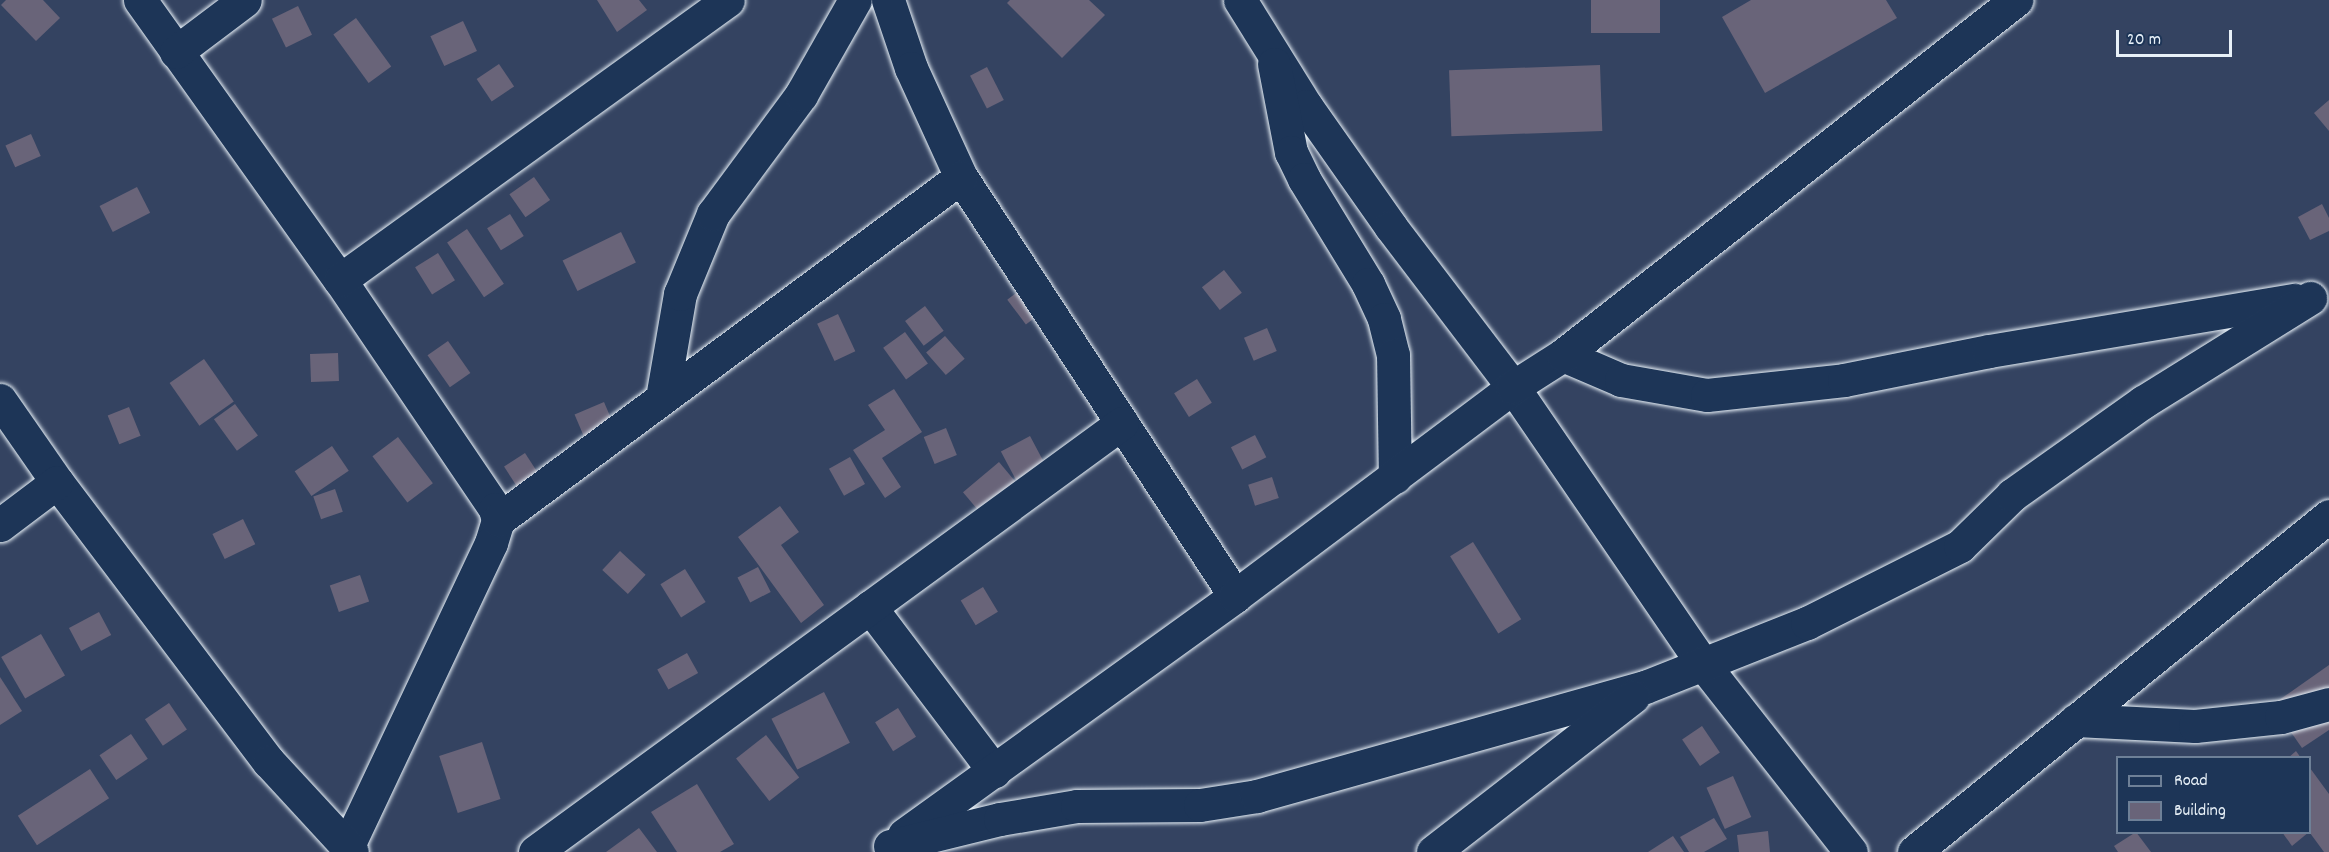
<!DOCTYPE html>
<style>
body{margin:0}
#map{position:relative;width:2329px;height:852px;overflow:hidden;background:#344361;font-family:Dekko,sans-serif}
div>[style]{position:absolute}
.building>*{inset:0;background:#696479;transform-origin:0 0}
.roads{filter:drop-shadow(0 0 2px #e8f1f8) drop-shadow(0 0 2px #e8f1f8)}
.street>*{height:33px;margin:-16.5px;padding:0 16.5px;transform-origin:16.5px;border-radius:16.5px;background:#1d3557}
span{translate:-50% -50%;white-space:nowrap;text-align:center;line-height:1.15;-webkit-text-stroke:5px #1d3557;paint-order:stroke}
.legend{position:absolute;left:2116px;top:756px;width:195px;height:78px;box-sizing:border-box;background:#1d3557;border:2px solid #6e8097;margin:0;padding:8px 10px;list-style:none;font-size:18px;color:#e8f1f8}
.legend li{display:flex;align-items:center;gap:12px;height:30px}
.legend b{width:30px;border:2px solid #6e8097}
.scale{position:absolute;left:2116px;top:30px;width:116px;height:27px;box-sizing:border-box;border:3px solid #e8f1f8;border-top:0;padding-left:8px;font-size:18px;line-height:21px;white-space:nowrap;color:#e8f1f8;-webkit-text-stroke:4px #1d3557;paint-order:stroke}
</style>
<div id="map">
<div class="building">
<div style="clip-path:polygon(6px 0,43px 0,60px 18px,36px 41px,1px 5px)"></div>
<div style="clip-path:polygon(597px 0,639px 0,647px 10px,617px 32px)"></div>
<div style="clip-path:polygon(1010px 0,1089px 0,1105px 15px,1062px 58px,1007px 3px)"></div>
<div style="left:1591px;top:0;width:69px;height:33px"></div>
<div style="clip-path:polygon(1751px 0,1886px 0,1897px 18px,1765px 93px,1722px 17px)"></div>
<div style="left:298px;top:6px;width:32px;height:29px;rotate:64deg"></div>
<div style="left:356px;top:18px;width:60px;height:28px;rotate:54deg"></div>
<div style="left:463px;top:21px;width:33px;height:36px;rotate:65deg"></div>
<div style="left:499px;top:64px;width:27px;height:27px;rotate:56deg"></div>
<div style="left:1600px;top:65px;width:66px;height:151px;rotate:88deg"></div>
<div style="left:987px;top:67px;width:37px;height:19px;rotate:63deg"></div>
<div style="clip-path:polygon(2329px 100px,2329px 131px,2314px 113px)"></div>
<div style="left:31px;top:134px;width:24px;height:28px;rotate:66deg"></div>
<div style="left:534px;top:177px;width:28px;height:30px;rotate:55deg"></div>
<div style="left:137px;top:187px;width:29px;height:42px;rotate:63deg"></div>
<div style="clip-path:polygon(2322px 204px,2329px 218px,2329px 231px,2310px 240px,2298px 217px)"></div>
<div style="left:510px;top:214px;width:26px;height:27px;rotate:58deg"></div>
<div style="left:467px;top:229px;width:66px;height:24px;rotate:56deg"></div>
<div style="left:621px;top:232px;width:34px;height:65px;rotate:64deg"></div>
<div style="left:438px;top:253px;width:32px;height:27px;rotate:58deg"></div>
<div style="left:1224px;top:270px;width:29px;height:28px;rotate:52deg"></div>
<div style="left:1028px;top:284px;width:31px;height:26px;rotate:53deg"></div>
<div style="left:925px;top:306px;width:31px;height:25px;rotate:53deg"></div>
<div style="left:838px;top:314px;width:41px;height:23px;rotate:65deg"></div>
<div style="left:1267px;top:328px;width:25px;height:25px;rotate:67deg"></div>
<div style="left:905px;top:332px;width:39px;height:27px;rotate:54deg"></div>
<div style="left:945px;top:336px;width:30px;height:25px;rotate:49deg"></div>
<div style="left:448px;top:341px;width:39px;height:25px;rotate:55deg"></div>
<div style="left:338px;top:353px;width:28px;height:28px;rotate:88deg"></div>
<div style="left:204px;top:359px;width:52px;height:42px;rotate:55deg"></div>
<div style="left:1197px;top:379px;width:28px;height:27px;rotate:58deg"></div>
<div style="clip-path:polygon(894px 389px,922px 432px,882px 458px,901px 487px,885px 498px,853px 450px,885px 430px,868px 405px)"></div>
<div style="left:604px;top:402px;width:30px;height:32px;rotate:67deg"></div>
<div style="left:235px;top:404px;width:39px;height:26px;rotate:54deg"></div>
<div style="left:129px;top:407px;width:31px;height:23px;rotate:68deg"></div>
<div style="left:946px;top:428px;width:29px;height:24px;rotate:68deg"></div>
<div style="left:1255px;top:435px;width:25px;height:27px;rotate:63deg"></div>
<div style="left:1030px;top:436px;width:36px;height:33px;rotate:62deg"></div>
<div style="left:398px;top:437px;width:58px;height:32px;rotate:53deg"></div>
<div style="left:332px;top:446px;width:30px;height:45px;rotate:56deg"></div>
<div style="left:525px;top:453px;width:33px;height:25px;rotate:57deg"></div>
<div style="left:850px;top:457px;width:31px;height:24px;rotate:61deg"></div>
<div style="left:999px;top:462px;width:33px;height:47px;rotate:50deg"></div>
<div style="left:1272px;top:477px;width:22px;height:25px;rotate:72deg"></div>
<div style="left:335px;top:489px;width:24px;height:23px;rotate:71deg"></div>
<div style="clip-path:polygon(780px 506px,799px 532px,781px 545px,824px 605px,801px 623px,738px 537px)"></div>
<div style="left:243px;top:519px;width:28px;height:34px;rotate:64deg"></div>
<div style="left:1473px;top:542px;width:91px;height:27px;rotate:58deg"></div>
<div style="left:620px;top:551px;width:35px;height:26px;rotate:43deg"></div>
<div style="left:758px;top:567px;width:28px;height:23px;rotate:63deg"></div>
<div style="left:685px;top:569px;width:39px;height:29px;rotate:58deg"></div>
<div style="left:360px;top:575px;width:28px;height:32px;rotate:71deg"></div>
<div style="left:983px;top:587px;width:29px;height:26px;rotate:59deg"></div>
<div style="left:99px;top:612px;width:26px;height:34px;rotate:62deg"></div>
<div style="left:41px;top:634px;width:48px;height:46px;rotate:60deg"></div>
<div style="left:687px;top:653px;width:23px;height:34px;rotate:61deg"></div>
<div style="clip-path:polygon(2329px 665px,2329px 730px,2302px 748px,2272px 705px)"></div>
<div style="clip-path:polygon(0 677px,22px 711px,0 725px)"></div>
<div style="left:824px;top:692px;width:57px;height:59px;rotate:63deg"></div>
<div style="left:169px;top:703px;width:32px;height:29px;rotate:56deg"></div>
<div style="left:898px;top:708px;width:34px;height:27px;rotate:58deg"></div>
<div style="left:1702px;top:726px;width:32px;height:24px;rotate:56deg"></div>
<div style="left:131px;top:734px;width:30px;height:38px;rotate:56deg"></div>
<div style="left:766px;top:735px;width:54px;height:38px;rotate:52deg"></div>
<div style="left:482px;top:742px;width:60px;height:45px;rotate:72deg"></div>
<div style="clip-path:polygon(2296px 751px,2301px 758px,2288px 758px)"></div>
<div style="clip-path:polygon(2310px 768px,2329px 794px,2329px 852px,2324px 852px,2310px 833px)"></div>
<div style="left:90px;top:769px;width:35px;height:86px;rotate:57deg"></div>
<div style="left:1733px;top:776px;width:45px;height:29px;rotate:66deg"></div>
<div style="clip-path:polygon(697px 784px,734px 844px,720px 852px,677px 852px,651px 812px)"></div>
<div style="clip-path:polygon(1714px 818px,1727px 839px,1704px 852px,1689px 852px,1680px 837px)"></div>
<div style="clip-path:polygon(639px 828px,657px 852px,606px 852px)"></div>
<div style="clip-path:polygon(1768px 831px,1770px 852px,1739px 852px,1737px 835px)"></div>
<div style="clip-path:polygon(2136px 832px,2151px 852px,2118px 852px,2114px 846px)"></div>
<div style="clip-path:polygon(2282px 832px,2309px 832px,2292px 846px)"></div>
<div style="clip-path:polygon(1673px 836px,1684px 852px,1648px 852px)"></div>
</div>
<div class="roads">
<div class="street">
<div style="left:140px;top:0;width:344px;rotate:54.5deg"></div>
<div style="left:340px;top:280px;width:277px;rotate:55.9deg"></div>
<div style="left:495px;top:509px;width:11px;rotate:75deg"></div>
<div style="left:498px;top:520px;width:24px;rotate:107deg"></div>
<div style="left:491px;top:543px;width:335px;rotate:115.3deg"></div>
<div style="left:888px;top:0;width:72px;rotate:71.3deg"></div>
<div style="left:911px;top:68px;width:120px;rotate:65.4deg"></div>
<div style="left:961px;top:177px;width:501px;rotate:56.82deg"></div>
<div style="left:1240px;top:0;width:125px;rotate:58.1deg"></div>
<div style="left:1306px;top:106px;width:148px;rotate:54.9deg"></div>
<div style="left:1391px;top:227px;width:201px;rotate:52.7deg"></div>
<div style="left:1513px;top:387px;width:336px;rotate:55.6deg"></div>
<div style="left:1703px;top:664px;width:239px;rotate:51.8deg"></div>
<div style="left:176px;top:52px;width:86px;rotate:-37deg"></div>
<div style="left:1274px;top:64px;width:90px;rotate:79.1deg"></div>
<div style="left:1291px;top:152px;width:30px;rotate:64deg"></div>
<div style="left:1304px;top:179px;width:123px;rotate:58.6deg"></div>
<div style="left:1368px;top:284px;width:38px;rotate:65deg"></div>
<div style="left:1384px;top:319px;width:37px;rotate:76deg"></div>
<div style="left:1393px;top:355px;width:122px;rotate:89.1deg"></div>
<div style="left:340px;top:280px;width:478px;rotate:-35.8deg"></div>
<div style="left:1563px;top:355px;width:63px;rotate:23.3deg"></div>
<div style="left:1621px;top:380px;width:87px;rotate:9.9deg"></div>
<div style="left:1707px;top:395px;width:138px;rotate:-6.2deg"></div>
<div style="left:1844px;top:380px;width:148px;rotate:-11.3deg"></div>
<div style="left:1989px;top:351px;width:310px;rotate:-9.5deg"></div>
<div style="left:662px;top:398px;width:106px;rotate:-80.2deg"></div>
<div style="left:680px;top:294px;width:87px;rotate:-67.6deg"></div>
<div style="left:713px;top:214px;width:148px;rotate:-53.5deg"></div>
<div style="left:801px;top:95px;width:109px;rotate:-60.4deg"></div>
<div style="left:0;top:400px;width:100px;rotate:55.2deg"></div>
<div style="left:57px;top:482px;width:351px;rotate:52.9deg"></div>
<div style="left:269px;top:762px;width:122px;rotate:47.3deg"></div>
<div style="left:498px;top:520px;width:576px;rotate:-36.53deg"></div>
<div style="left:0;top:525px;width:71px;rotate:-37deg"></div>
<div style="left:870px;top:607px;width:206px;rotate:52.9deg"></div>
<div style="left:2076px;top:720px;width:119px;rotate:2.9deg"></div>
<div style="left:2195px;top:726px;width:86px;rotate:-6deg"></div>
<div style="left:2281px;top:717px;width:50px;rotate:-15.2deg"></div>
<div style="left:904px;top:835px;width:408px;rotate:-35.8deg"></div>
<div style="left:1235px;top:596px;width:348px;rotate:-36.9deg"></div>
<div style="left:1513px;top:387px;width:59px;rotate:-32.6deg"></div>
<div style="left:1563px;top:355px;width:576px;rotate:-38.08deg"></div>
<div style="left:890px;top:846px;width:113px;rotate:-13.8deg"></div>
<div style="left:1000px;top:819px;width:78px;rotate:-9.6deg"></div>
<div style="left:1077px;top:806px;width:123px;rotate:-0.5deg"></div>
<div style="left:1200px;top:805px;width:58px;rotate:-9deg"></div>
<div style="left:1257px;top:796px;width:403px;rotate:-15.7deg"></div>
<div style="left:1645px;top:687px;width:174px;rotate:-21.6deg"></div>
<div style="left:1807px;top:623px;width:171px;rotate:-26.7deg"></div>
<div style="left:1960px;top:546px;width:73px;rotate:-44.4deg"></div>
<div style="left:2012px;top:495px;width:161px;rotate:-35.4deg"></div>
<div style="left:2143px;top:402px;width:197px;rotate:-31.9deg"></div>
<div style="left:535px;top:852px;width:727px;rotate:-36.16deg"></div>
<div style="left:1433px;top:852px;width:253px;rotate:-37.8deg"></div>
<div style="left:1914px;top:852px;width:534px;rotate:-38.99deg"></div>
</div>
</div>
<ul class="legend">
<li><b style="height:8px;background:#1d3557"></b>Road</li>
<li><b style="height:16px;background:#696479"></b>Building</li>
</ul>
<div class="scale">20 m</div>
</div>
